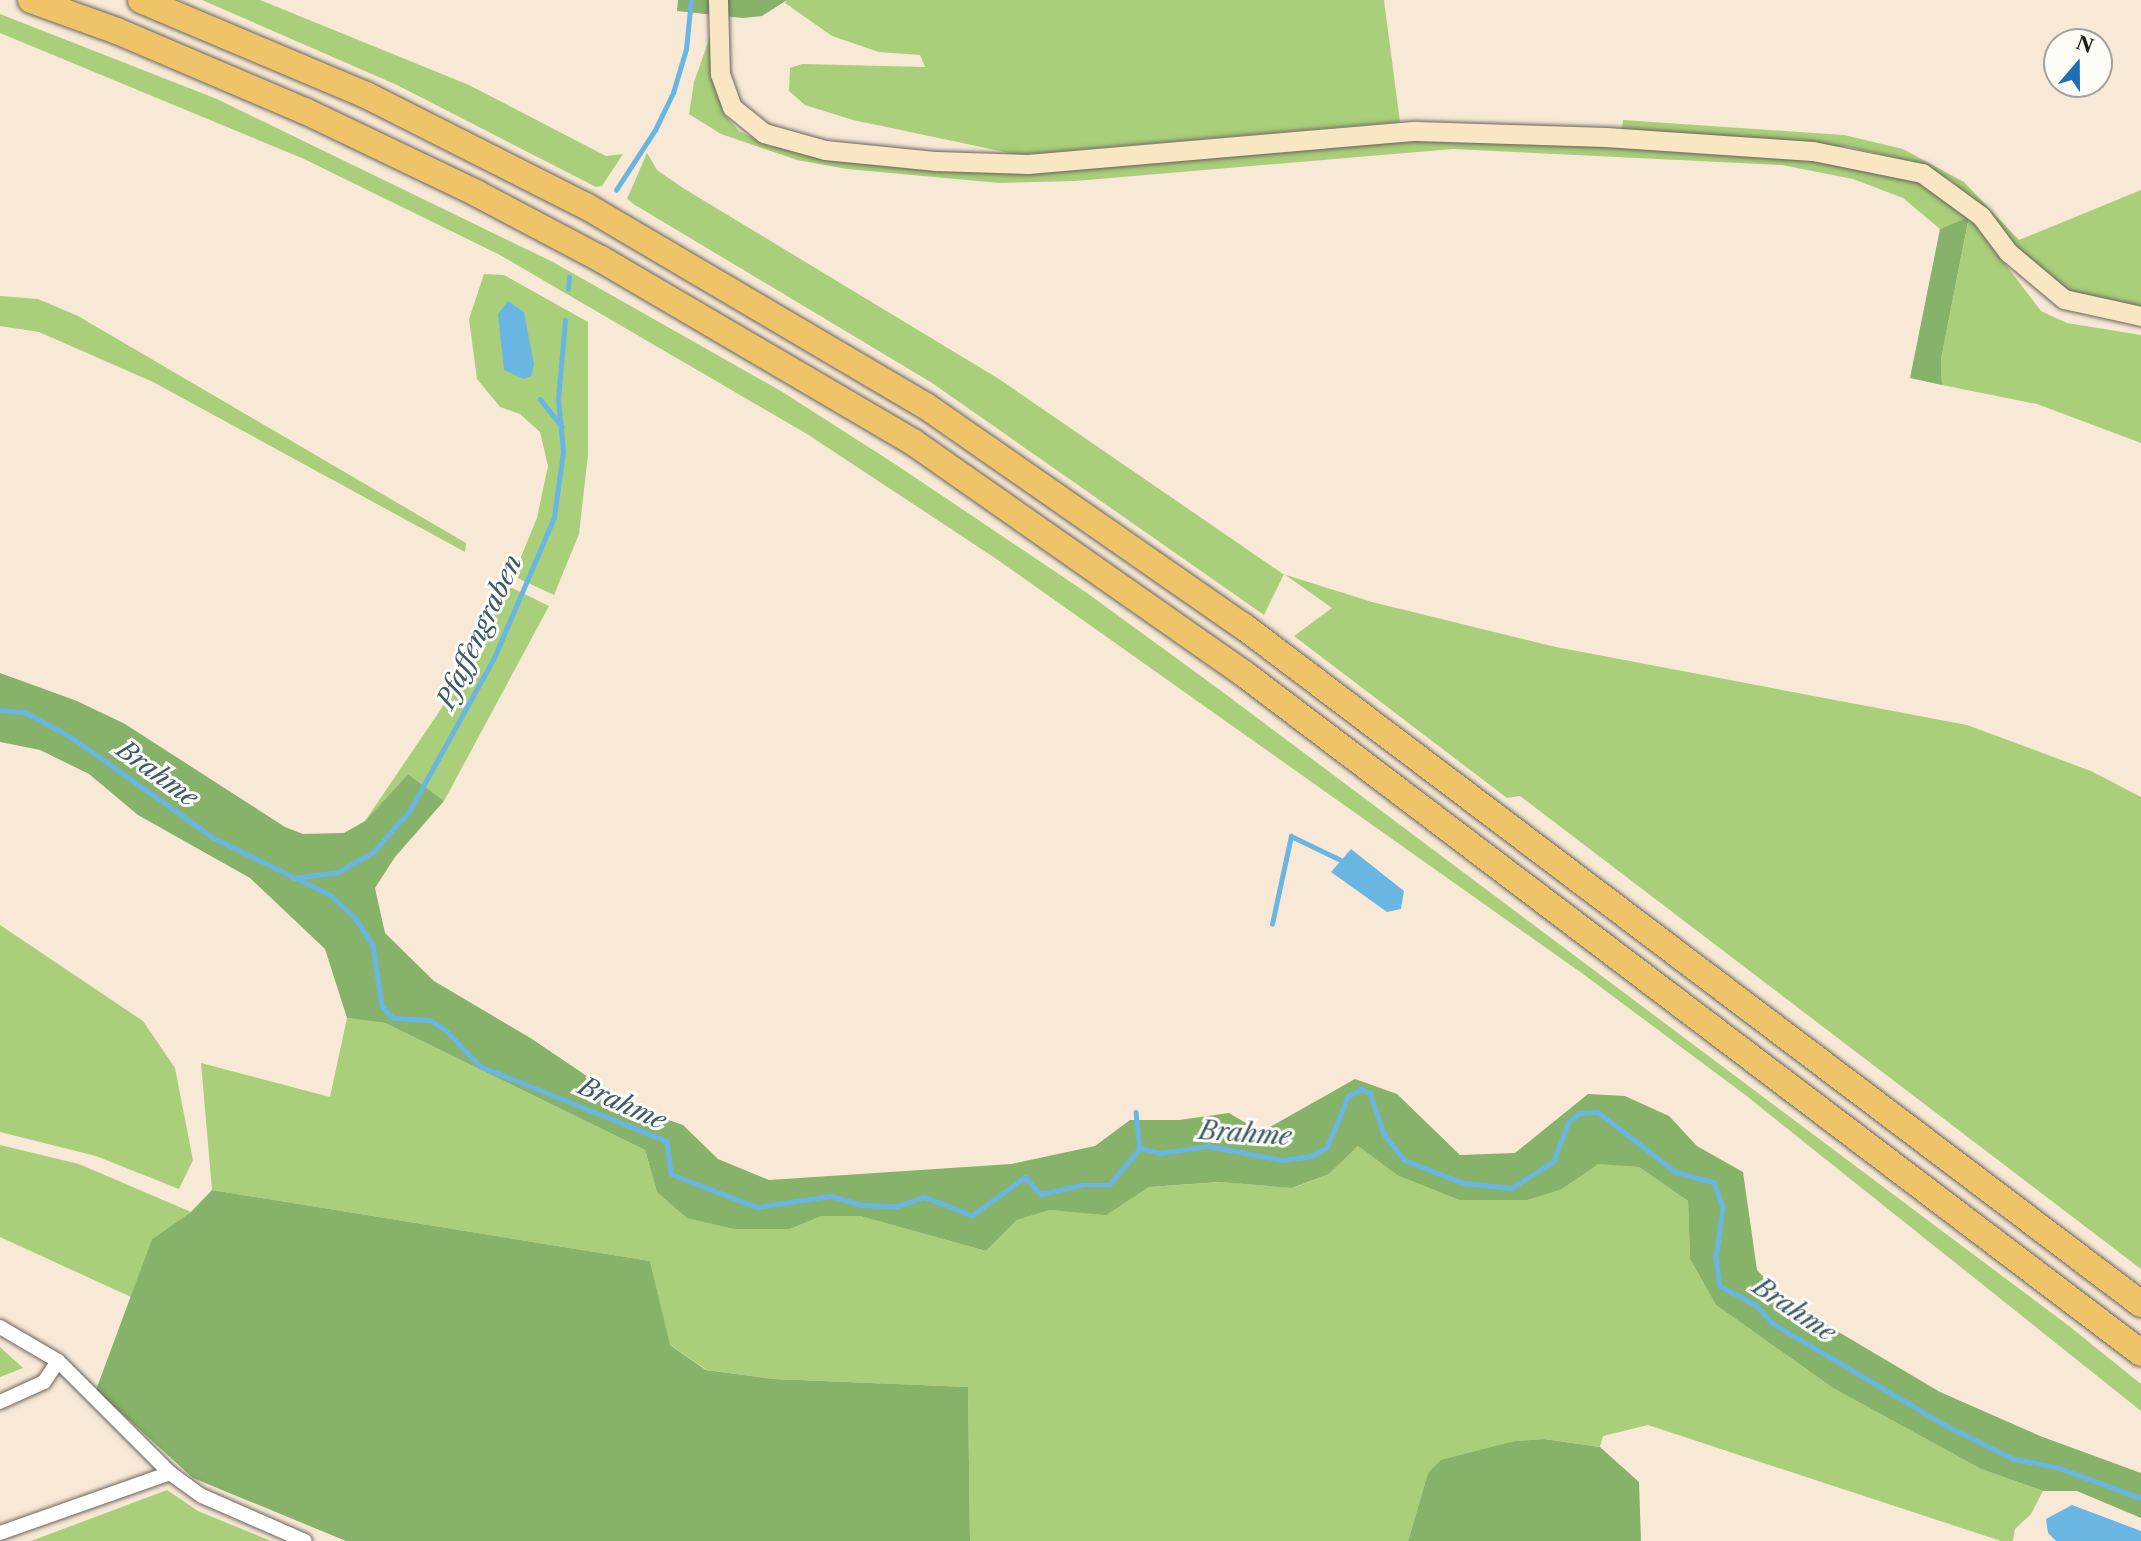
<!DOCTYPE html>
<style>
body{margin:0}
#map{position:relative;width:2141px;height:1541px;overflow:hidden;background:#f8e9d6;font-family:"Libre Caslon Text",serif}
div>[style]{position:absolute}
.green>*{inset:0;background:#a9cf7a}
.forest>*{inset:0;background:#86b26a}
.water>*{inset:0;background:#6ab6e3}
.stream>*{height:4.5px;margin:-2.25px;padding:0 2.25px;transform-origin:2.25px;border-radius:2.25px;background:#6ab6e3}
.roads{filter:drop-shadow(0 0 2px #69645d) drop-shadow(0 0 2px #69645d)}
.street>*{height:14px;margin:-7px;padding:0 7px;transform-origin:7px;border-radius:7px;background:#fff}
.secondary>*{height:19px;margin:-9.5px;padding:0 9.5px;transform-origin:9.5px;border-radius:9.5px;background:#f9e7c3}
.highway>*{height:26px;margin:-13px;padding:0 13px;transform-origin:13px;border-radius:13px;background:#efc469}
span{translate:-50% -50%;white-space:nowrap;text-align:center;line-height:1.15;-webkit-text-stroke:6px #fdfcf7;paint-order:stroke}
.water-label{font-size:26px;color:#3b5a6c;font-style:italic}
.north{position:absolute;left:2043px;top:28px;width:70px;height:70px;box-sizing:border-box;background:#fdfcf7;border:2px solid #a3a29f;border-radius:50%;rotate:20deg;font-size:19px;font-weight:700;line-height:28px;text-align:center;color:#1c1c1c}
.north::after{content:'';display:block;margin:auto;width:24px;height:32px;background:#1f6fb2;clip-path:polygon(50% 0,100% 100%,50% 72%,0 100%)}
</style>
<div id="map">
<div class="green">
<div style="clip-path:polygon(202px 0,260px 0,469px 85px,606px 156px,623px 154px,602px 186px,596px 187px,397px 85px)"></div>
<div style="clip-path:polygon(787px 0,1384px 0,1400px 122px,1019px 155px,853px 120px,805px 105px,789px 91px,790px 68px,802px 64px,925px 67px,920px 55px,879px 52px,832px 36px,785px 3px)"></div>
<div style="clip-path:polygon(0 14px,217px 99px,553px 262px,781px 391px,898px 466px,1087px 593px,1220px 690px,2069px 1326px,2141px 1384px,2141px 1411px,1744px 1094px,1583px 974px,995px 558px,807px 434px,498px 254px,304px 159px,0 33px)"></div>
<div style="clip-path:polygon(712px 31px,716px 91px,724px 114px,739px 131px,769px 146px,814px 154px,967px 169px,1429px 137px,1828px 160px,1891px 171px,1931px 186px,1969px 217px,2041px 311px,2067px 323px,2141px 335px,2141px 443px,2037px 404px,1942px 385px,1941px 359px,1969px 218px,1940px 229px,1903px 198px,1853px 179px,1782px 165px,1453px 149px,1075px 181px,999px 183px,847px 169px,797px 160px,721px 134px,689px 114px,694px 82px)"></div>
<div style="clip-path:polygon(1623px 120px,1844px 135px,1903px 149px,1964px 182px,2019px 240px,2141px 190px,2141px 309px,2064px 290px,2026px 261px,1994px 218px,1950px 180px,1910px 161px,1849px 147px,1622px 130px)"></div>
<div style="clip-path:polygon(647px 153px,657px 170px,683px 188px,999px 379px,1283px 574px,1372px 602px,1556px 647px,1967px 725px,2091px 771px,2141px 797px,2141px 1269px,1520px 796px,1507px 798px,1294px 636px,1332px 608px,1284px 574px,1264px 615px,932px 383px,635px 205px,627px 199px)"></div>
<div style="clip-path:polygon(484px 274px,504px 275px,588px 322px,588px 455px,579px 534px,554px 595px,513px 576px,537px 518px,548px 466px,540px 432px,520px 414px,500px 407px,477px 379px,469px 319px)"></div>
<div style="clip-path:polygon(0 296px,38px 299px,78px 316px,466px 543px,465px 552px,153px 382px,39px 332px,0 326px)"></div>
<div style="clip-path:polygon(508px 586px,549px 606px,444px 801px,408px 774px,365px 821px,441px 709px)"></div>
<div style="clip-path:polygon(0 925px,143px 1021px,175px 1068px,193px 1160px,179px 1189px,96px 1156px,0 1132px)"></div>
<div style="clip-path:polygon(347px 1018px,385px 1023px,645px 1150px,657px 1192px,790px 1229px,822px 1216px,860px 1216px,986px 1251px,1017px 1220px,1050px 1210px,1106px 1214px,1149px 1187px,1222px 1182px,1293px 1188px,1329px 1174px,1358px 1146px,1397px 1175px,1562px 1189px,1598px 1163px,1639px 1167px,1688px 1201px,1690px 1259px,1716px 1305px,1833px 1388px,1981px 1469px,2043px 1491px,2031px 1514px,2015px 1529px,2013px 1541px,2001px 1541px,1648px 1425px,1603px 1436px,1600px 1447px,1545px 1439px,1515px 1441px,1428px 1473px,1408px 1541px,970px 1541px,968px 1387px,774px 1379px,707px 1370px,669px 1344px,650px 1261px,212px 1190px,201px 1063px,330px 1097px)"></div>
<div style="clip-path:polygon(0 1145px,79px 1164px,191px 1212px,152px 1239px,131px 1297px,0 1237px)"></div>
<div style="clip-path:polygon(0 1347px,1px 1348px,23px 1368px,0 1377px)"></div>
<div style="clip-path:polygon(167px 1490px,198px 1511px,271px 1541px,31px 1541px)"></div>
</div>
<div class="forest">
<div style="clip-path:polygon(678px 0,787px 0,762px 16px,743px 18px,677px 11px)"></div>
<div style="clip-path:polygon(1969px 217px,1941px 359px,1942px 385px,1910px 378px,1940px 229px)"></div>
<div style="clip-path:polygon(0 673px,77px 701px,125px 724px,285px 827px,303px 834px,344px 833px,365px 821px,408px 774px,444px 801px,395px 857px,375px 888px,385px 933px,434px 981px,532px 1039px,634px 1108px,683px 1125px,718px 1159px,769px 1180px,1011px 1164px,1095px 1146px,1130px 1120px,1179px 1120px,1229px 1113px,1261px 1132px,1355px 1079px,1397px 1094px,1460px 1155px,1515px 1153px,1588px 1094px,1625px 1096px,1669px 1116px,1697px 1146px,1743px 1172px,1757px 1270px,1788px 1302px,1940px 1392px,2040px 1436px,2141px 1473px,2141px 1518px,2077px 1491px,2043px 1491px,1981px 1469px,1833px 1388px,1716px 1305px,1690px 1259px,1688px 1201px,1639px 1167px,1598px 1164px,1562px 1189px,1527px 1200px,1460px 1200px,1397px 1175px,1358px 1146px,1329px 1174px,1292px 1188px,1220px 1182px,1149px 1187px,1106px 1215px,1050px 1210px,1017px 1220px,986px 1251px,860px 1216px,822px 1216px,790px 1229px,734px 1229px,687px 1218px,657px 1192px,645px 1150px,385px 1023px,347px 1018px,325px 949px,250px 878px,138px 815px,89px 774px,40px 750px,0 742px)"></div>
<div style="clip-path:polygon(212px 1190px,650px 1261px,670px 1345px,706px 1370px,774px 1379px,968px 1387px,970px 1541px,346px 1541px,193px 1478px,96px 1390px,152px 1239px,191px 1212px)"></div>
<div style="clip-path:polygon(1544px 1439px,1600px 1447px,1639px 1482px,1641px 1541px,1408px 1541px,1428px 1473px,1441px 1460px,1515px 1441px)"></div>
</div>
<div class="water">
<div style="clip-path:polygon(508px 301px,524px 312px,534px 365px,531px 376px,524px 379px,504px 370px,498px 314px)"></div>
<div style="clip-path:polygon(1351px 849px,1404px 891px,1401px 909px,1387px 912px,1331px 872px)"></div>
<div style="clip-path:polygon(2072px 1505px,2141px 1531px,2141px 1541px,2056px 1541px,2048px 1533px,2046px 1519px)"></div>
</div>
<div class="stream">
<div style="left:616px;top:190px;width:72px;rotate:-57deg"></div>
<div style="left:655px;top:130px;width:41px;rotate:-64.1deg"></div>
<div style="left:673px;top:93px;width:46px;rotate:-73.5deg"></div>
<div style="left:686px;top:49px;width:49px;rotate:-84.2deg"></div>
<div style="left:568px;top:289px;width:12px;rotate:-85deg"></div>
<div style="left:540px;top:399px;width:35px;rotate:51deg"></div>
<div style="left:0;top:710px;width:25px;rotate:5deg"></div>
<div style="left:25px;top:712px;width:52px;rotate:28.5deg"></div>
<div style="left:71px;top:737px;width:175px;rotate:35.2deg"></div>
<div style="left:214px;top:838px;width:130px;rotate:26deg"></div>
<div style="left:331px;top:895px;width:35px;rotate:44deg"></div>
<div style="left:356px;top:919px;width:31px;rotate:57deg"></div>
<div style="left:373px;top:945px;width:62px;rotate:81.6deg"></div>
<div style="left:382px;top:1006px;width:16px;rotate:47deg"></div>
<div style="left:393px;top:1018px;width:38px;rotate:3deg"></div>
<div style="left:431px;top:1020px;width:18px;rotate:34deg"></div>
<div style="left:446px;top:1030px;width:50px;rotate:46.6deg"></div>
<div style="left:480px;top:1066px;width:201px;rotate:21.9deg"></div>
<div style="left:667px;top:1141px;width:33px;rotate:83deg"></div>
<div style="left:671px;top:1174px;width:92px;rotate:21deg"></div>
<div style="left:757px;top:1207px;width:75px;rotate:-8.5deg"></div>
<div style="left:831px;top:1196px;width:32px;rotate:16deg"></div>
<div style="left:862px;top:1205px;width:35px;rotate:2deg"></div>
<div style="left:897px;top:1206px;width:29px;rotate:-18deg"></div>
<div style="left:925px;top:1197px;width:50px;rotate:21deg"></div>
<div style="left:972px;top:1215px;width:65px;rotate:-35.6deg"></div>
<div style="left:1025px;top:1177px;width:23px;rotate:47deg"></div>
<div style="left:1041px;top:1194px;width:41px;rotate:-12.7deg"></div>
<div style="left:1081px;top:1185px;width:28px"></div>
<div style="left:1109px;top:1185px;width:48px;rotate:-50deg"></div>
<div style="left:1140px;top:1148px;width:21px;rotate:14deg"></div>
<div style="left:1160px;top:1153px;width:49px;rotate:-8.3deg"></div>
<div style="left:1208px;top:1146px;width:76px;rotate:10.6deg"></div>
<div style="left:1283px;top:1160px;width:28px;rotate:-8deg"></div>
<div style="left:1311px;top:1156px;width:18px;rotate:-29deg"></div>
<div style="left:1327px;top:1147px;width:55px;rotate:-67.6deg"></div>
<div style="left:1348px;top:1096px;width:15px;rotate:-28deg"></div>
<div style="left:1361px;top:1089px;width:10px;rotate:24deg"></div>
<div style="left:1370px;top:1093px;width:43px;rotate:71.1deg"></div>
<div style="left:1384px;top:1134px;width:33px;rotate:52deg"></div>
<div style="left:1404px;top:1160px;width:64px;rotate:21deg"></div>
<div style="left:1464px;top:1183px;width:47px;rotate:6.1deg"></div>
<div style="left:1511px;top:1188px;width:49px;rotate:-31.8deg"></div>
<div style="left:1553px;top:1162px;width:42px;rotate:-69deg"></div>
<div style="left:1568px;top:1123px;width:15px;rotate:-42deg"></div>
<div style="left:1579px;top:1113px;width:19px;rotate:-3deg"></div>
<div style="left:1598px;top:1112px;width:98px;rotate:37.6deg"></div>
<div style="left:1676px;top:1172px;width:39px;rotate:15deg"></div>
<div style="left:1714px;top:1182px;width:27px;rotate:70deg"></div>
<div style="left:1723px;top:1207px;width:51px;rotate:97.8deg"></div>
<div style="left:1716px;top:1258px;width:28px;rotate:82deg"></div>
<div style="left:1720px;top:1286px;width:41px;rotate:27.8deg"></div>
<div style="left:1756px;top:1305px;width:24px;rotate:48deg"></div>
<div style="left:1772px;top:1323px;width:201px;rotate:30.5deg"></div>
<div style="left:1945px;top:1425px;width:77px;rotate:26.2deg"></div>
<div style="left:2014px;top:1459px;width:44px;rotate:10.5deg"></div>
<div style="left:2057px;top:1467px;width:90px;rotate:20.3deg"></div>
<div style="left:293px;top:878px;width:45px;rotate:-7.6deg"></div>
<div style="left:338px;top:872px;width:40px;rotate:-29.7deg"></div>
<div style="left:373px;top:852px;width:56px;rotate:-48.6deg"></div>
<div style="left:410px;top:810px;width:174px;rotate:-61.1deg"></div>
<div style="left:494px;top:658px;width:153px;rotate:-66.9deg"></div>
<div style="left:554px;top:517px;width:66px;rotate:-82.1deg"></div>
<div style="left:563px;top:452px;width:53px;rotate:-95.4deg"></div>
<div style="left:558px;top:399px;width:79px;rotate:-84.9deg"></div>
<div style="left:1272px;top:924px;width:90px;rotate:-77.8deg"></div>
<div style="left:1291px;top:836px;width:55px;rotate:25.6deg"></div>
<div style="left:1136px;top:1112px;width:36px;rotate:84deg"></div>
</div>
<div class="roads">
<div class="street">
<div style="left:0;top:1327px;width:67px;rotate:30.4deg"></div>
<div style="left:58px;top:1361px;width:158px;rotate:45deg"></div>
<div style="left:170px;top:1473px;width:39px;rotate:36deg"></div>
<div style="left:202px;top:1496px;width:112px;rotate:23.6deg"></div>
<div style="left:0;top:1402px;width:48px;rotate:-24.4deg"></div>
<div style="left:44px;top:1382px;width:25px;rotate:-56deg"></div>
<div style="left:0;top:1533px;width:180px;rotate:-19.4deg"></div>
</div>
<div class="secondary">
<div style="left:718px;top:0;width:74px;rotate:88.5deg"></div>
<div style="left:720px;top:74px;width:35px;rotate:70deg"></div>
<div style="left:732px;top:107px;width:41px;rotate:39.1deg"></div>
<div style="left:764px;top:133px;width:63px;rotate:15.6deg"></div>
<div style="left:825px;top:150px;width:112px;rotate:5.7deg"></div>
<div style="left:936px;top:161px;width:92px;rotate:1.9deg"></div>
<div style="left:1028px;top:164px;width:389px;rotate:-4.9deg"></div>
<div style="left:1416px;top:131px;width:190px;rotate:1.8deg"></div>
<div style="left:1606px;top:137px;width:207px;rotate:3.9deg"></div>
<div style="left:1813px;top:151px;width:111px;rotate:11.4deg"></div>
<div style="left:1922px;top:173px;width:73px;rotate:36.1deg"></div>
<div style="left:1981px;top:216px;width:45px;rotate:53.1deg"></div>
<div style="left:2008px;top:252px;width:73px;rotate:40deg"></div>
<div style="left:2064px;top:299px;width:79px;rotate:12.4deg"></div>
</div>
<div class="highway">
<div style="left:31px;top:0;width:91px;rotate:19.8deg"></div>
<div style="left:117px;top:31px;width:204px;rotate:23.1deg"></div>
<div style="left:305px;top:111px;width:192px;rotate:25.6deg"></div>
<div style="left:478px;top:194px;width:139px;rotate:27.9deg"></div>
<div style="left:601px;top:259px;width:362px;rotate:30.4deg"></div>
<div style="left:913px;top:442px;width:403px;rotate:35deg"></div>
<div style="left:1243px;top:673px;width:1126px;rotate:37.13deg"></div>
<div style="left:141px;top:0;width:244px;rotate:22.9deg"></div>
<div style="left:366px;top:95px;width:246px;rotate:26.8deg"></div>
<div style="left:586px;top:206px;width:394px;rotate:30.5deg"></div>
<div style="left:926px;top:406px;width:386px;rotate:34.8deg"></div>
<div style="left:1243px;top:626px;width:1125px;rotate:37.05deg"></div>
</div>
</div>
<div class="water-label">
<span style="left:480px;top:632px;rotate:-65deg">Pfaffengraben</span>
<span style="left:157px;top:774px;rotate:36deg">Brahme</span>
<span style="left:622px;top:1104px;rotate:24deg">Brahme</span>
<span style="left:1245px;top:1134px;rotate:4deg">Brahme</span>
<span style="left:1794px;top:1310px;rotate:34deg">Brahme</span>
</div>
<div class="north">N</div>
</div>
